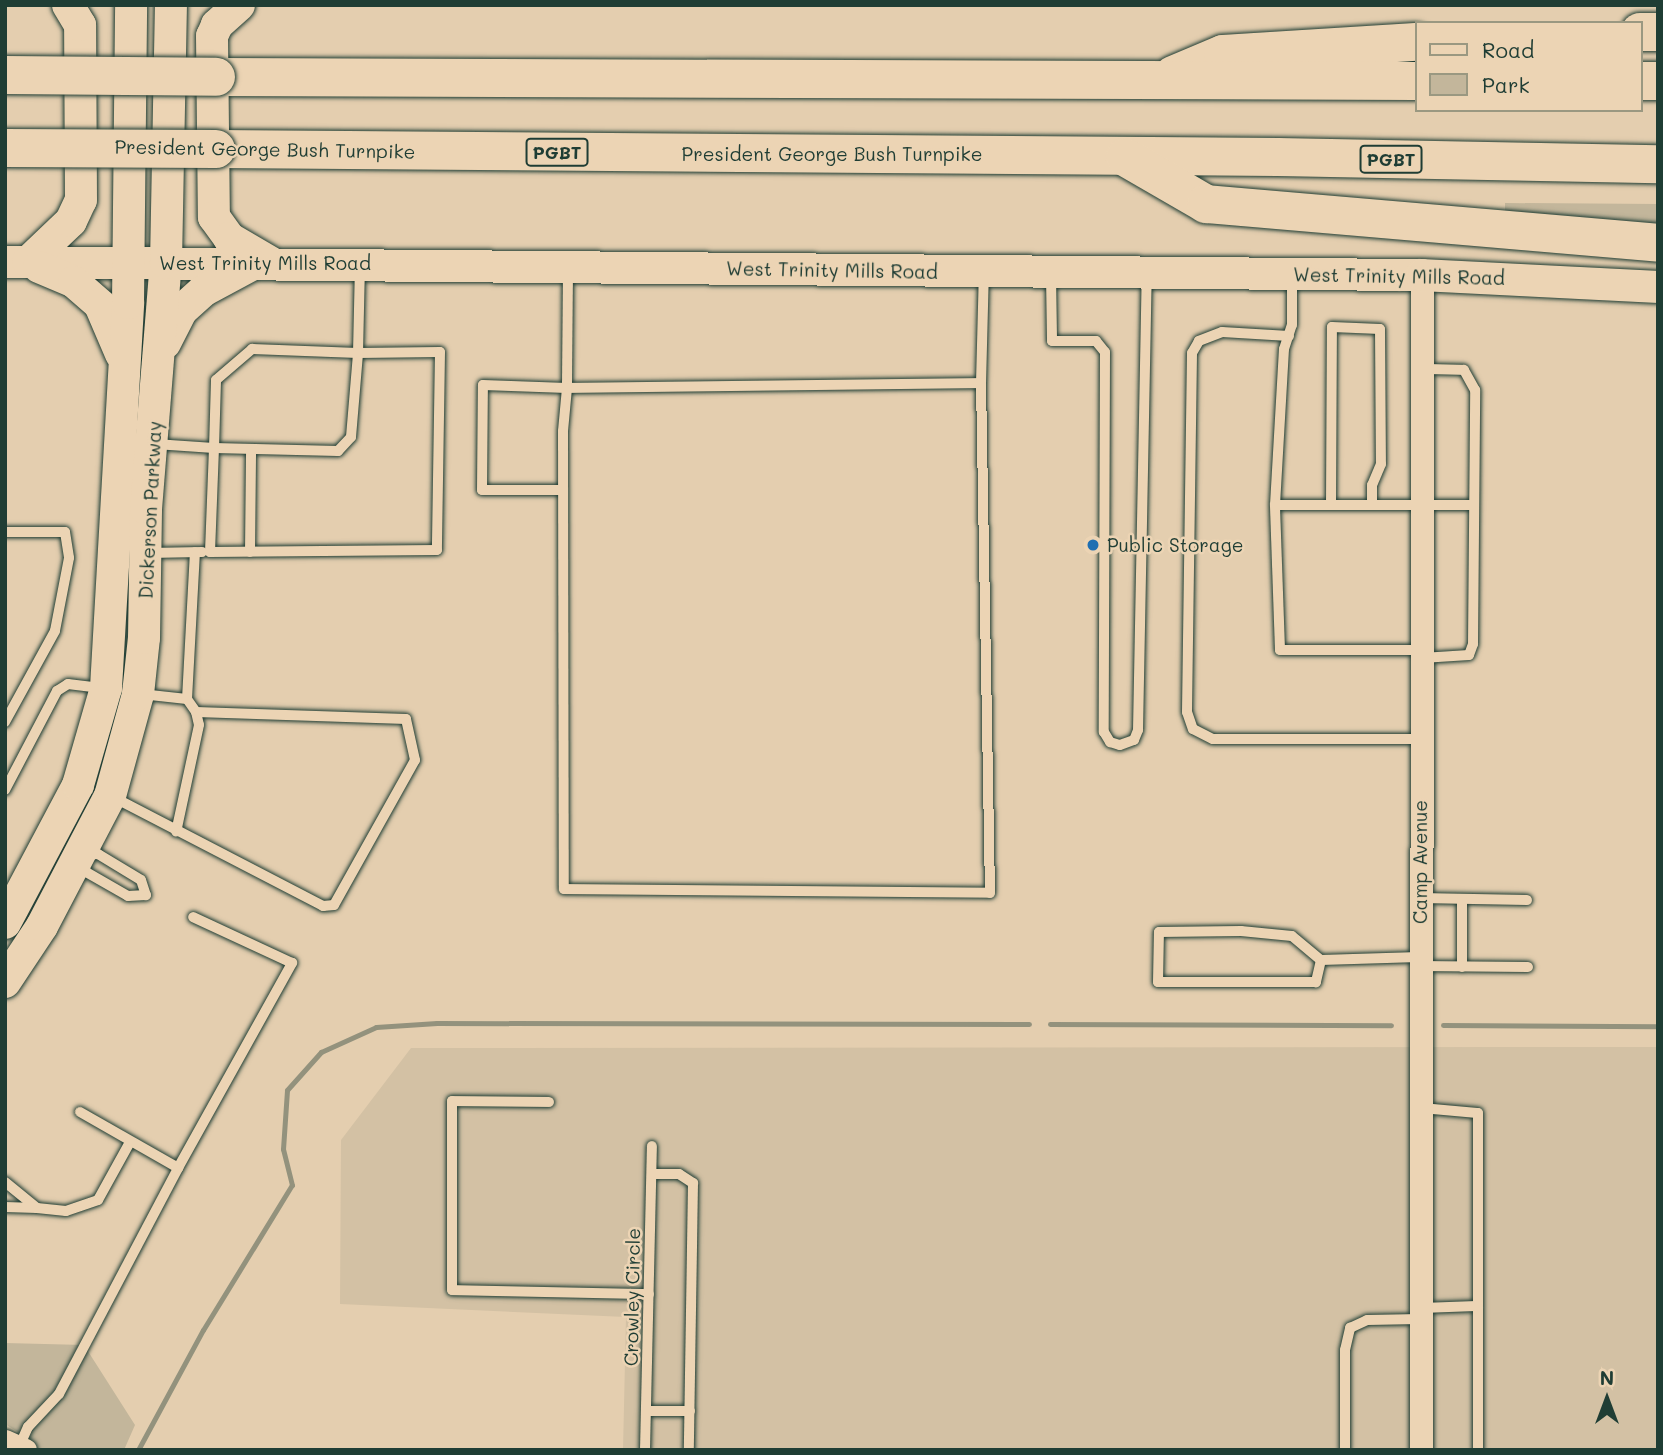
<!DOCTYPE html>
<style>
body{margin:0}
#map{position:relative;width:1663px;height:1455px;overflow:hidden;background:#e4ceaf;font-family:Mali,sans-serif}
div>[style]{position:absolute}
.built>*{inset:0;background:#d3c1a4}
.green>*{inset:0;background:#c3b69b}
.stream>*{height:5px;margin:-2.5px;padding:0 2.5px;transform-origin:2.5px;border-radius:2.5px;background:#93927d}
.roads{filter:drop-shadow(0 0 2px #1f3d34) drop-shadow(0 0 2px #1f3d34)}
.lane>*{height:10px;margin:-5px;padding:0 5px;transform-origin:5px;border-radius:5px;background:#ecd4b4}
.street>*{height:23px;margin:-11.5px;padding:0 11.5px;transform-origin:11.5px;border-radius:11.5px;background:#ecd4b4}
.secondary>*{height:32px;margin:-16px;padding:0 16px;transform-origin:16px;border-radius:16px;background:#ecd4b4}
.highway>*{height:38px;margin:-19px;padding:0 19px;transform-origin:19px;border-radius:19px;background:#ecd4b4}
.bridges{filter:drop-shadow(0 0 2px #1f3d34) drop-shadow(0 0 2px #1f3d34)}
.highway-bridge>*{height:38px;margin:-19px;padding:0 19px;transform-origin:19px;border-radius:19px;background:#ecd4b4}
.dots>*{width:19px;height:19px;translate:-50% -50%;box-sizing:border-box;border:4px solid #ecd4b4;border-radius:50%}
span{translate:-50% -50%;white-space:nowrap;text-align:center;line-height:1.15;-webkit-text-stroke:5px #ecd4b4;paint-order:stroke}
.shield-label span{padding:2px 5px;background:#ecd4b4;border:2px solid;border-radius:5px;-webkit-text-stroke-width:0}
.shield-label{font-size:18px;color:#1f3d34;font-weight:700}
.street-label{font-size:19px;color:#1f3d34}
.poi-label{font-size:19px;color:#1f3d34}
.left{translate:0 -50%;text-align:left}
.frame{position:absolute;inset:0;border:7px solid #1f3d34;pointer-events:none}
.legend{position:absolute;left:1415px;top:21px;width:228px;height:91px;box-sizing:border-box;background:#ecd4b4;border:2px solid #9a9881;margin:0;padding:9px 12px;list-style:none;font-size:21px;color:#1f3d34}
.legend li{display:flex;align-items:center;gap:14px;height:35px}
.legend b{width:35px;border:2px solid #9a9881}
.north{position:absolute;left:1572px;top:1364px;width:70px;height:70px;-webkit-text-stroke:5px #ecd4b4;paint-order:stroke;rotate:0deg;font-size:19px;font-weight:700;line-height:28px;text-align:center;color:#1f3d34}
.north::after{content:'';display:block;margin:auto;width:24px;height:32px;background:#1f3d34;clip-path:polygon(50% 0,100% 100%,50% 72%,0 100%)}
</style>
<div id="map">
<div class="built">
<div style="clip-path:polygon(1658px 1047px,1658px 1450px,623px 1450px,626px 1317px,340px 1304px,341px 1140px,411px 1048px)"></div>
</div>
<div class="green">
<div style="clip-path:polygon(1505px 203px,1658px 204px,1658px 226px,1505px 214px)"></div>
<div style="clip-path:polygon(5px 1343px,84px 1345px,135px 1425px,124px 1450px,30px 1450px,31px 1440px,5px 1424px)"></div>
</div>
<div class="stream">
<div style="left:1050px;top:1024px;width:341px;rotate:0.2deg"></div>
<div style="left:1443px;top:1025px;width:215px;rotate:0.3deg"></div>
<div style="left:138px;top:1450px;width:136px;rotate:-61.6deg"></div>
<div style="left:203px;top:1330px;width:170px;rotate:-58.5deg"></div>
<div style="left:292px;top:1185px;width:37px;rotate:-104deg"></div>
<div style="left:283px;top:1149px;width:59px;rotate:-86.1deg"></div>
<div style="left:287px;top:1090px;width:51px;rotate:-48.2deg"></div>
<div style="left:321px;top:1052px;width:60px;rotate:-24.4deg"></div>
<div style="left:376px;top:1027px;width:61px;rotate:-3.8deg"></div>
<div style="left:437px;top:1023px;width:592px;rotate:0.1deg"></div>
</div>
<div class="roads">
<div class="lane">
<div style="left:568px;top:270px;width:118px;rotate:90.5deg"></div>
<div style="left:567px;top:388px;width:414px;rotate:-0.7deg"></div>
<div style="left:981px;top:383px;width:111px;rotate:-88.5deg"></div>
<div style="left:1051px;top:275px;width:66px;rotate:89.1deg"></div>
<div style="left:1052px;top:341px;width:44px"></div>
<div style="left:1096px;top:341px;width:14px;rotate:51deg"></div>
<div style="left:1105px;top:352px;width:380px;rotate:90.2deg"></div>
<div style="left:1104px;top:732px;width:12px;rotate:59deg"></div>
<div style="left:1110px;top:742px;width:10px;rotate:17deg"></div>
<div style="left:1120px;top:745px;width:15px;rotate:-20deg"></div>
<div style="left:1134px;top:740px;width:11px;rotate:-68deg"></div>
<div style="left:1138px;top:730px;width:455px;rotate:-88.9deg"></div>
<div style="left:1289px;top:336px;width:67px;rotate:-176.6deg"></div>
<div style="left:1222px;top:332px;width:25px;rotate:159deg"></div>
<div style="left:1199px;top:341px;width:14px;rotate:120deg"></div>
<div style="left:1192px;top:353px;width:359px;rotate:90.8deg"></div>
<div style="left:1187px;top:712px;width:18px;rotate:71deg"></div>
<div style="left:1193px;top:729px;width:22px;rotate:27deg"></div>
<div style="left:1213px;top:739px;width:207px"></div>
<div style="left:155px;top:444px;width:59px;rotate:3.9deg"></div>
<div style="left:214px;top:448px;width:124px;rotate:1.4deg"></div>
<div style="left:338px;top:451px;width:19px;rotate:-47deg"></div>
<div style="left:351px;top:437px;width:84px;rotate:-85.2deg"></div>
<div style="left:358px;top:353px;width:82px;rotate:-0.7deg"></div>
<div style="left:440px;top:352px;width:198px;rotate:90.9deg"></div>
<div style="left:437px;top:550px;width:227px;rotate:179.5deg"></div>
<div style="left:210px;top:552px;width:104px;rotate:-87.8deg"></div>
<div style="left:214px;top:448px;width:68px;rotate:-88.3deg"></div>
<div style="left:216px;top:380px;width:48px;rotate:-40.7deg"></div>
<div style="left:252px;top:349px;width:106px;rotate:2.2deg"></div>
<div style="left:358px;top:353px;width:87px;rotate:-88.7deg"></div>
<div style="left:563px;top:490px;width:81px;rotate:180deg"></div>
<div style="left:482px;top:490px;width:105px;rotate:-89.5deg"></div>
<div style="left:483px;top:385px;width:84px;rotate:2deg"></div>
<div style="left:567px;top:388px;width:43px;rotate:95.3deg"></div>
<div style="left:563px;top:431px;width:458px;rotate:89.9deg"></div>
<div style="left:564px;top:889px;width:426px;rotate:0.5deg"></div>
<div style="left:990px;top:893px;width:510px;rotate:-91.01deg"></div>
<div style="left:1275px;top:505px;width:156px;rotate:-86.7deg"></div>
<div style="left:1284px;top:349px;width:25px;rotate:-72deg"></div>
<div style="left:1292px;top:325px;width:47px;rotate:-90deg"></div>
<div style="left:1331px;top:505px;width:178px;rotate:-89.7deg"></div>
<div style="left:1332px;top:327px;width:48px;rotate:2.4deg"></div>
<div style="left:1380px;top:329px;width:135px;rotate:89.6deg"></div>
<div style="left:1381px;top:464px;width:23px;rotate:113deg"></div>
<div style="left:1372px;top:485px;width:20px;rotate:90deg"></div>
<div style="left:5px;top:532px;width:60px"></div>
<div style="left:65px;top:532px;width:26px;rotate:81deg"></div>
<div style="left:69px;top:558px;width:74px;rotate:100.9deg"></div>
<div style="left:55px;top:631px;width:104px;rotate:118.8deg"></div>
<div style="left:250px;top:552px;width:103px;rotate:-89.4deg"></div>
<div style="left:148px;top:553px;width:54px;rotate:-1.1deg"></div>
<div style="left:1421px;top:650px;width:141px;rotate:180deg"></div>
<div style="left:1280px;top:650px;width:145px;rotate:-92deg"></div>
<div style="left:1275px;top:505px;width:197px"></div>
<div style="left:1422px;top:658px;width:47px;rotate:-3.7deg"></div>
<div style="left:1469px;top:655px;width:12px;rotate:-70deg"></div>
<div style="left:1473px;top:644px;width:254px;rotate:-89.5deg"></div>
<div style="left:1475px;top:390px;width:23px;rotate:-119deg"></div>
<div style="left:1464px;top:370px;width:42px;rotate:-178.6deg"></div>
<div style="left:141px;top:694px;width:46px;rotate:6.2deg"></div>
<div style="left:187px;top:699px;width:16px;rotate:55deg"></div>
<div style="left:196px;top:712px;width:13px;rotate:77deg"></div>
<div style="left:199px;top:725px;width:109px;rotate:102.1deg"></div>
<div style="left:187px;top:699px;width:147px;rotate:-86.9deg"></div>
<div style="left:5px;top:790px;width:112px;rotate:-62.3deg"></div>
<div style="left:57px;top:691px;width:13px;rotate:-32deg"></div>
<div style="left:68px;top:684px;width:35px;rotate:7deg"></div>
<div style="left:113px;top:797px;width:237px;rotate:27.4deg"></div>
<div style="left:323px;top:906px;width:11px;rotate:-5deg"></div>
<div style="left:334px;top:905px;width:166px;rotate:-60.8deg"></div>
<div style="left:415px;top:760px;width:42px;rotate:-102.4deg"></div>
<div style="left:406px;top:719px;width:210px;rotate:-178.1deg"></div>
<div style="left:98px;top:854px;width:50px;rotate:31.2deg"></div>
<div style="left:141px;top:880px;width:16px;rotate:72deg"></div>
<div style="left:146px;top:895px;width:18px;rotate:177deg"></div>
<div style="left:128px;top:896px;width:48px;rotate:-150.3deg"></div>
<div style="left:86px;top:872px;width:18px;rotate:-106deg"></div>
<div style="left:81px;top:855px;width:17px;rotate:-3deg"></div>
<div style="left:1420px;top:898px;width:107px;rotate:1.1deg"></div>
<div style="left:1462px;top:899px;width:68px;rotate:90deg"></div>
<div style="left:1321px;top:960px;width:23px;rotate:103deg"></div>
<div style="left:1316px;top:982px;width:158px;rotate:180deg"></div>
<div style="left:1158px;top:982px;width:50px;rotate:-88.9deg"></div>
<div style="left:1159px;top:932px;width:82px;rotate:-0.7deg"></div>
<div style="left:1241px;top:931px;width:51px;rotate:5.6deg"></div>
<div style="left:1292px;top:936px;width:38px;rotate:40deg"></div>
<div style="left:1321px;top:960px;width:98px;rotate:-1.8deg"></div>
<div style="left:1419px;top:966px;width:109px;rotate:0.5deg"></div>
<div style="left:549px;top:1102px;width:97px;rotate:-179.4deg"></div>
<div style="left:452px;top:1101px;width:189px;rotate:90deg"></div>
<div style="left:452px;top:1290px;width:197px;rotate:1.2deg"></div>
<div style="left:1421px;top:1108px;width:57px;rotate:5deg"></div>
<div style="left:1478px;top:1113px;width:337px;rotate:90deg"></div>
<div style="left:80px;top:1112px;width:113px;rotate:29.7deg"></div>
<div style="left:178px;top:1168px;width:235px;rotate:-60.9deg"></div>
<div style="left:292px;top:963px;width:109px;rotate:-155.1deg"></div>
<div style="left:652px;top:1174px;width:27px"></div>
<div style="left:679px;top:1174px;width:17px;rotate:33deg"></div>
<div style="left:693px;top:1183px;width:267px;rotate:90.9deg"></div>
<div style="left:5px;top:1182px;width:41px;rotate:39.1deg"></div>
<div style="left:37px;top:1208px;width:29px;rotate:6deg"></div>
<div style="left:66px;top:1211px;width:34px;rotate:-19deg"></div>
<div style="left:98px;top:1200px;width:66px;rotate:-61.1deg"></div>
<div style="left:5px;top:1207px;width:32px;rotate:2deg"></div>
<div style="left:1420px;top:1308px;width:58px;rotate:-2deg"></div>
<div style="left:646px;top:1411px;width:44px"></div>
<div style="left:19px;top:1447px;width:22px;rotate:-66deg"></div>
<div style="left:28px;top:1427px;width:45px;rotate:-46.8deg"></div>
<div style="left:59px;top:1394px;width:255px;rotate:-62.2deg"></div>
<div style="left:645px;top:1450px;width:304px;rotate:-88.7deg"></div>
<div style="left:1345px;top:1450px;width:100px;rotate:-90deg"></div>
<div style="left:1345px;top:1350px;width:23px;rotate:-77deg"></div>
<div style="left:1350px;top:1328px;width:19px;rotate:-25deg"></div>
<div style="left:1367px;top:1320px;width:53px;rotate:-1.1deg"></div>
</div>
<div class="street">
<div style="left:5px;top:1441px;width:22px;rotate:24deg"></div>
<div style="left:1421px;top:1450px;width:1175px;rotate:-89.95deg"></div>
</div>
<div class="secondary">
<div style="left:239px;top:5px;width:30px;rotate:138deg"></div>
<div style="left:217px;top:25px;width:12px;rotate:114deg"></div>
<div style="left:212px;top:36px;width:181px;rotate:89.4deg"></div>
<div style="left:214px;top:217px;width:26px;rotate:54deg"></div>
<div style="left:229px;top:238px;width:48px;rotate:30.3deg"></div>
<div style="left:5px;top:262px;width:1417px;rotate:0.53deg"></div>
<div style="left:1422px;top:275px;width:236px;rotate:2.9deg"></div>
<div style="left:28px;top:262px;width:59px;rotate:-43.6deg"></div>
<div style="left:71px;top:221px;width:23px;rotate:-65deg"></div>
<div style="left:81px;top:200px;width:175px;rotate:-90.3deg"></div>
<div style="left:80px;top:25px;width:23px;rotate:-121deg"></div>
<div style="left:39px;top:267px;width:38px;rotate:23deg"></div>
<div style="left:74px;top:282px;width:35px;rotate:41deg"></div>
<div style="left:100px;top:305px;width:53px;rotate:66.8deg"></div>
<div style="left:165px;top:343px;width:37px;rotate:-63deg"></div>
<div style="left:182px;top:310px;width:28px;rotate:-42deg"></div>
<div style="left:203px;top:291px;width:55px;rotate:-28.4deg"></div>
<div style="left:5px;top:923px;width:156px;rotate:-62.1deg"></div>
<div style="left:78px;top:785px;width:101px;rotate:-73.9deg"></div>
<div style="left:106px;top:688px;width:386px;rotate:-86.7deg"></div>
<div style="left:128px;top:303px;width:298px;rotate:-89.4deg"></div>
<div style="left:5px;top:982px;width:67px;rotate:-56.5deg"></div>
<div style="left:42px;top:926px;width:147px;rotate:-62.4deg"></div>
<div style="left:110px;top:796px;width:106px;rotate:-74.6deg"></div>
<div style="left:138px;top:694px;width:56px;rotate:-83.9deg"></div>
<div style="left:144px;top:638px;width:129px;rotate:-89.1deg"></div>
<div style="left:146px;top:509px;width:247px;rotate:-85.4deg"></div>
<div style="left:166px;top:263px;width:258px;rotate:-88.9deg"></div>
</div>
<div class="highway">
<div style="left:1640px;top:32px;width:18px"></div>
<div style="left:1173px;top:75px;width:54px;rotate:-22.8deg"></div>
<div style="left:1223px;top:54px;width:193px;rotate:-3.6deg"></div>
<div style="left:216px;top:77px;width:1200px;rotate:0.19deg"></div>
<div style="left:1640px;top:81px;width:18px"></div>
<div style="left:216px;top:149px;width:1062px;rotate:0.43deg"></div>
<div style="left:1278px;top:157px;width:380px;rotate:1.1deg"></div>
<div style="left:1125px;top:157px;width:94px;rotate:30.1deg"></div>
<div style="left:1206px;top:204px;width:454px;rotate:4.9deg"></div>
</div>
</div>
<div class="bridges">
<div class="highway-bridge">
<div style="left:5px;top:75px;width:211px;rotate:0.5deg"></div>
<div style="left:5px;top:148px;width:211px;rotate:0.3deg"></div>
</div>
</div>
<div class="dots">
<div style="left:1093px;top:545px;background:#1f6fb2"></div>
</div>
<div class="shield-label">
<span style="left:557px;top:152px">PGBT</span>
<span style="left:1391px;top:159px">PGBT</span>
</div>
<div class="street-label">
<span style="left:265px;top:149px;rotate:1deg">President George Bush Turnpike</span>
<span style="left:832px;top:154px">President George Bush Turnpike</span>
<span style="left:265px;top:263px">West Trinity Mills Road</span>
<span style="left:832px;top:270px;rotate:1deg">West Trinity Mills Road</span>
<span style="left:1399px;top:276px;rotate:1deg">West Trinity Mills Road</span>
<span style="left:150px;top:510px;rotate:-87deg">Dickerson Parkway</span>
<span style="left:1420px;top:862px;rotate:-90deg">Camp Avenue</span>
<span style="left:632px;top:1297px;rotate:-89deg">Crowley Circle</span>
</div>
<div class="poi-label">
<span class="left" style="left:1107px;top:545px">Public Storage</span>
</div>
<div class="frame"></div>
<ul class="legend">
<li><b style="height:9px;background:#ecd4b4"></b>Road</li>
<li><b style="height:19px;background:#c3b69b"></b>Park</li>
</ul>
<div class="north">N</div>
</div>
